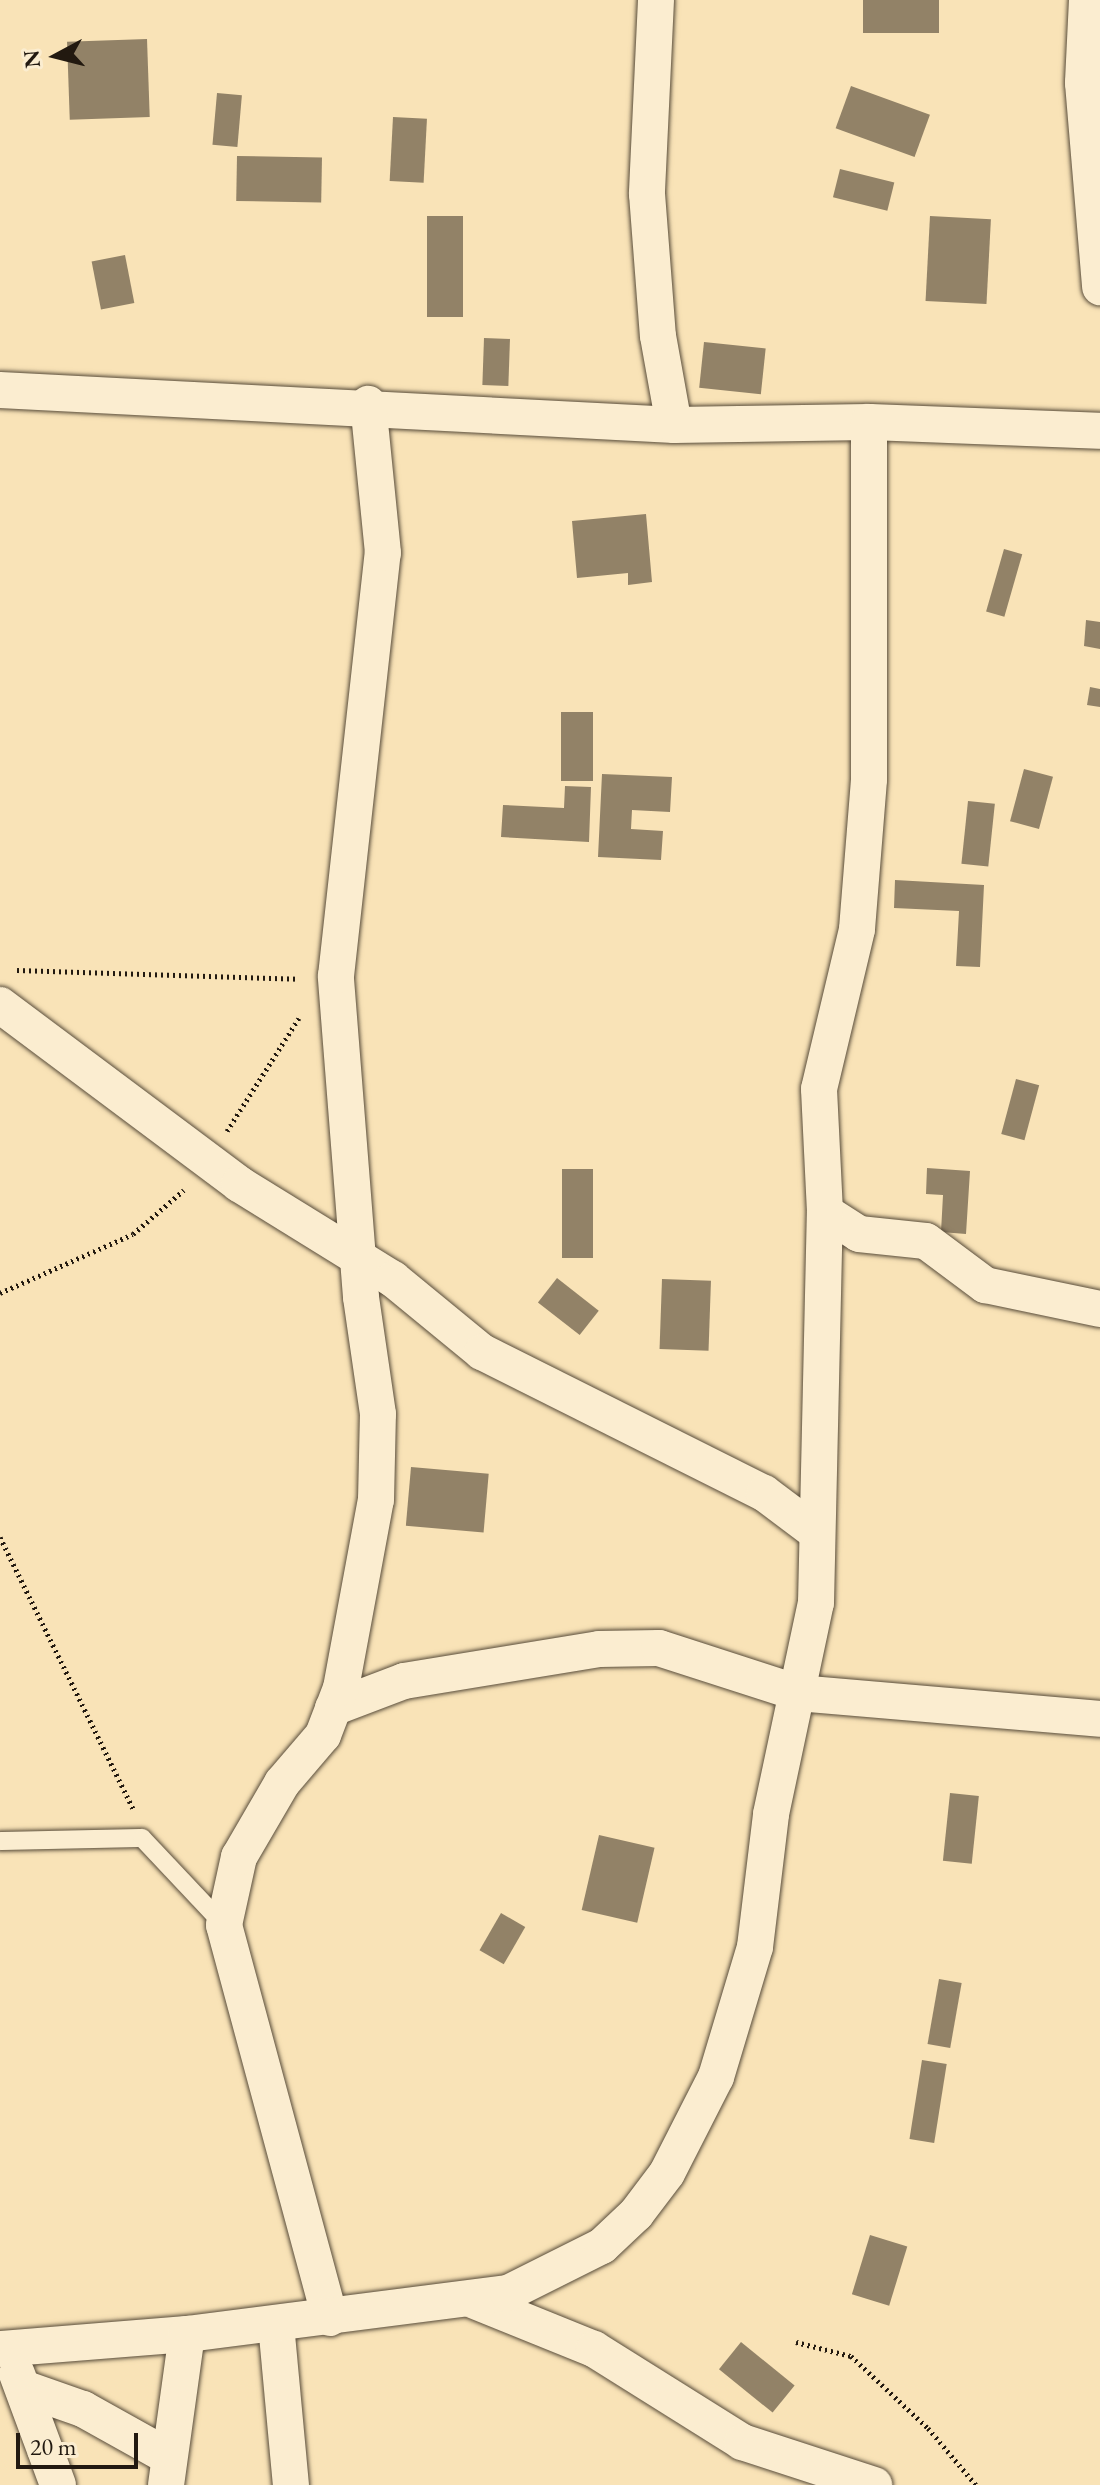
<!DOCTYPE html>
<style>
body{margin:0}
#map{position:relative;width:1100px;height:2485px;overflow:hidden;background:#f9e3b7;font-family:"EB Garamond",serif}
div>[style]{position:absolute}
.building>*{inset:0;background:#928267;transform-origin:0 0}
.path>*{height:5px;margin-top:-2.5px;transform-origin:0;background:repeating-linear-gradient(90deg,#221910 0 2px,transparent 0 6px)}
.roads{filter:drop-shadow(0 0 2px #584c3a) drop-shadow(0 0 2px #584c3a)}
.service>*{height:18px;margin:-9px;padding:0 9px;transform-origin:9px;border-radius:9px;background:#fbedd0}
.minor>*{height:36px;margin:-18px;padding:0 18px;transform-origin:18px;border-radius:18px;background:#fbedd0}
span{translate:-50% -50%;white-space:nowrap;text-align:center;line-height:1.15;-webkit-text-stroke:7px #fbedd0;paint-order:stroke}
.north{position:absolute;left:16px;top:16px;width:80px;height:80px;-webkit-text-stroke:6px #fbedd0;paint-order:stroke;rotate:263deg;font-size:22px;font-weight:700;line-height:32px;text-align:center;color:#221910}
.north::after{content:'';display:block;margin:auto;width:28px;height:36px;background:#221910;clip-path:polygon(50% 0,100% 100%,50% 72%,0 100%)}
.scale{position:absolute;left:16px;top:2433px;width:122px;height:36px;box-sizing:border-box;border:4px solid #221910;border-top:0;padding-left:10px;font-size:24px;line-height:28px;white-space:nowrap;color:#221910;-webkit-text-stroke:6px #fbedd0;paint-order:stroke}
</style>
<div id="map">
<div class="building">
<div style="left:863px;top:0;width:76px;height:33px"></div>
<div style="left:147px;top:39px;width:78px;height:80px;rotate:88deg"></div>
<div style="left:851px;top:86px;width:84px;height:45px;rotate:20deg"></div>
<div style="left:217px;top:93px;width:25px;height:52px;rotate:5deg"></div>
<div style="left:393px;top:117px;width:34px;height:64px;rotate:3deg"></div>
<div style="left:237px;top:156px;width:85px;height:45px;rotate:1deg"></div>
<div style="left:840px;top:169px;width:56px;height:29px;rotate:14deg"></div>
<div style="left:427px;top:216px;width:36px;height:101px"></div>
<div style="left:930px;top:216px;width:61px;height:85px;rotate:3deg"></div>
<div style="left:125px;top:255px;width:49px;height:34px;rotate:79deg"></div>
<div style="left:484px;top:338px;width:26px;height:47px;rotate:2deg"></div>
<div style="left:704px;top:342px;width:62px;height:46px;rotate:6deg"></div>
<div style="clip-path:polygon(646px 514px,652px 582px,628px 585px,628px 573px,577px 578px,572px 521px)"></div>
<div style="left:1004px;top:549px;width:19px;height:65px;rotate:16deg"></div>
<div style="clip-path:polygon(1086px 620px,1100px 622px,1100px 649px,1084px 646px)"></div>
<div style="clip-path:polygon(1090px 687px,1100px 689px,1100px 707px,1087px 705px)"></div>
<div style="left:561px;top:712px;width:32px;height:69px"></div>
<div style="left:1024px;top:769px;width:30px;height:54px;rotate:15deg"></div>
<div style="clip-path:polygon(602px 774px,672px 777px,670px 812px,632px 810px,631px 829px,663px 831px,661px 860px,598px 857px)"></div>
<div style="clip-path:polygon(565px 786px,591px 787px,589px 842px,501px 837px,503px 805px,564px 808px)"></div>
<div style="left:968px;top:801px;width:27px;height:63px;rotate:6deg"></div>
<div style="clip-path:polygon(895px 880px,984px 885px,980px 967px,956px 966px,959px 911px,894px 908px)"></div>
<div style="left:1016px;top:1079px;width:24px;height:57px;rotate:15deg"></div>
<div style="clip-path:polygon(927px 1168px,970px 1171px,966px 1234px,941px 1232px,943px 1195px,926px 1194px)"></div>
<div style="left:562px;top:1169px;width:31px;height:89px"></div>
<div style="left:557px;top:1278px;width:53px;height:31px;rotate:38deg"></div>
<div style="left:662px;top:1279px;width:49px;height:70px;rotate:2deg"></div>
<div style="left:411px;top:1467px;width:78px;height:59px;rotate:5deg"></div>
<div style="left:950px;top:1793px;width:29px;height:68px;rotate:6deg"></div>
<div style="left:599px;top:1835px;width:57px;height:77px;rotate:13deg"></div>
<div style="left:501px;top:1913px;width:28px;height:43px;rotate:30deg"></div>
<div style="left:939px;top:1979px;width:23px;height:66px;rotate:10deg"></div>
<div style="left:922px;top:2060px;width:25px;height:80px;rotate:9deg"></div>
<div style="left:870px;top:2235px;width:39px;height:62px;rotate:17deg"></div>
<div style="left:741px;top:2342px;width:69px;height:35px;rotate:39deg"></div>
</div>
<div class="path">
<div style="left:17px;top:970px;width:282px;rotate:1.8deg"></div>
<div style="left:227px;top:1131px;width:134px;rotate:-57.5deg"></div>
<div style="left:0;top:1293px;width:145px;rotate:-23.9deg"></div>
<div style="left:133px;top:1234px;width:67px;rotate:-40.8deg"></div>
<div style="left:0;top:1537px;width:304px;rotate:63.9deg"></div>
<div style="left:796px;top:2342px;width:57px;rotate:14.3deg"></div>
<div style="left:851px;top:2356px;width:105px;rotate:43.1deg"></div>
<div style="left:928px;top:2428px;width:75px;rotate:49.9deg"></div>
</div>
<div class="roads">
<div class="service">
<div style="left:0;top:1841px;width:142px;rotate:-1.2deg"></div>
<div style="left:142px;top:1838px;width:120px;rotate:46.7deg"></div>
</div>
<div class="minor">
<div style="left:656px;top:0;width:194px;rotate:92.7deg"></div>
<div style="left:647px;top:194px;width:142px;rotate:85.6deg"></div>
<div style="left:658px;top:336px;width:90px;rotate:79.8deg"></div>
<div style="left:1087px;top:0;width:83px;rotate:92.8deg"></div>
<div style="left:1083px;top:83px;width:205px;rotate:85.2deg"></div>
<div style="left:0;top:390px;width:675px;rotate:2.97deg"></div>
<div style="left:674px;top:425px;width:195px;rotate:-0.9deg"></div>
<div style="left:869px;top:422px;width:231px;rotate:2.2deg"></div>
<div style="left:0;top:1005px;width:299px;rotate:36.8deg"></div>
<div style="left:239px;top:1184px;width:181px;rotate:31.7deg"></div>
<div style="left:393px;top:1279px;width:115px;rotate:39.4deg"></div>
<div style="left:482px;top:1352px;width:315px;rotate:26.6deg"></div>
<div style="left:764px;top:1493px;width:65px;rotate:36.9deg"></div>
<div style="left:825px;top:1212px;width:40px;rotate:32.9deg"></div>
<div style="left:859px;top:1234px;width:67px;rotate:6deg"></div>
<div style="left:926px;top:1241px;width:74px;rotate:36.7deg"></div>
<div style="left:985px;top:1285px;width:117px;rotate:11.8deg"></div>
<div style="left:333px;top:1708px;width:76px;rotate:-20.8deg"></div>
<div style="left:404px;top:1681px;width:198px;rotate:-9.3deg"></div>
<div style="left:599px;top:1649px;width:60px;rotate:-1deg"></div>
<div style="left:659px;top:1648px;width:146px;rotate:17.9deg"></div>
<div style="left:798px;top:1693px;width:303px;rotate:4.9deg"></div>
<div style="left:475px;top:2301px;width:128px;rotate:22deg"></div>
<div style="left:594px;top:2349px;width:175px;rotate:32.1deg"></div>
<div style="left:742px;top:2442px;width:139px;rotate:18deg"></div>
<div style="left:330px;top:2318px;width:407px;rotate:-105.1deg"></div>
<div style="left:224px;top:1925px;width:70px;rotate:-77.6deg"></div>
<div style="left:239px;top:1857px;width:86px;rotate:-59.8deg"></div>
<div style="left:282px;top:1783px;width:63px;rotate:-49.5deg"></div>
<div style="left:323px;top:1735px;width:50px;rotate:-69deg"></div>
<div style="left:341px;top:1688px;width:191px;rotate:-79.5deg"></div>
<div style="left:376px;top:1500px;width:86px;rotate:-88.7deg"></div>
<div style="left:378px;top:1414px;width:118px;rotate:-98.3deg"></div>
<div style="left:361px;top:1297px;width:322px;rotate:-94.5deg"></div>
<div style="left:336px;top:976px;width:426px;rotate:-83.7deg"></div>
<div style="left:383px;top:553px;width:150px;rotate:-95.7deg"></div>
<div style="left:276px;top:2324px;width:162px;rotate:84.7deg"></div>
<div style="left:0;top:2349px;width:188px;rotate:-4.6deg"></div>
<div style="left:187px;top:2334px;width:324px;rotate:-7.3deg"></div>
<div style="left:508px;top:2293px;width:105px;rotate:-26.6deg"></div>
<div style="left:602px;top:2246px;width:47px;rotate:-43.3deg"></div>
<div style="left:636px;top:2214px;width:51px;rotate:-52.9deg"></div>
<div style="left:667px;top:2173px;width:108px;rotate:-63deg"></div>
<div style="left:716px;top:2077px;width:136px;rotate:-73.3deg"></div>
<div style="left:755px;top:1947px;width:134px;rotate:-83.1deg"></div>
<div style="left:771px;top:1814px;width:216px;rotate:-78deg"></div>
<div style="left:816px;top:1603px;width:391px;rotate:-88.7deg"></div>
<div style="left:825px;top:1212px;width:123px;rotate:-92.8deg"></div>
<div style="left:819px;top:1089px;width:164px;rotate:-76.6deg"></div>
<div style="left:857px;top:929px;width:150px;rotate:-85.4deg"></div>
<div style="left:869px;top:779px;width:357px;rotate:-90deg"></div>
<div style="left:17px;top:2374px;width:118px;rotate:69.7deg"></div>
<div style="left:23px;top:2388px;width:64px;rotate:19.3deg"></div>
<div style="left:83px;top:2409px;width:96px;rotate:29.2deg"></div>
<div style="left:166px;top:2485px;width:152px;rotate:-82.1deg"></div>
</div>
</div>
<div class="north">N</div>
<div class="scale">20 m</div>
</div>
